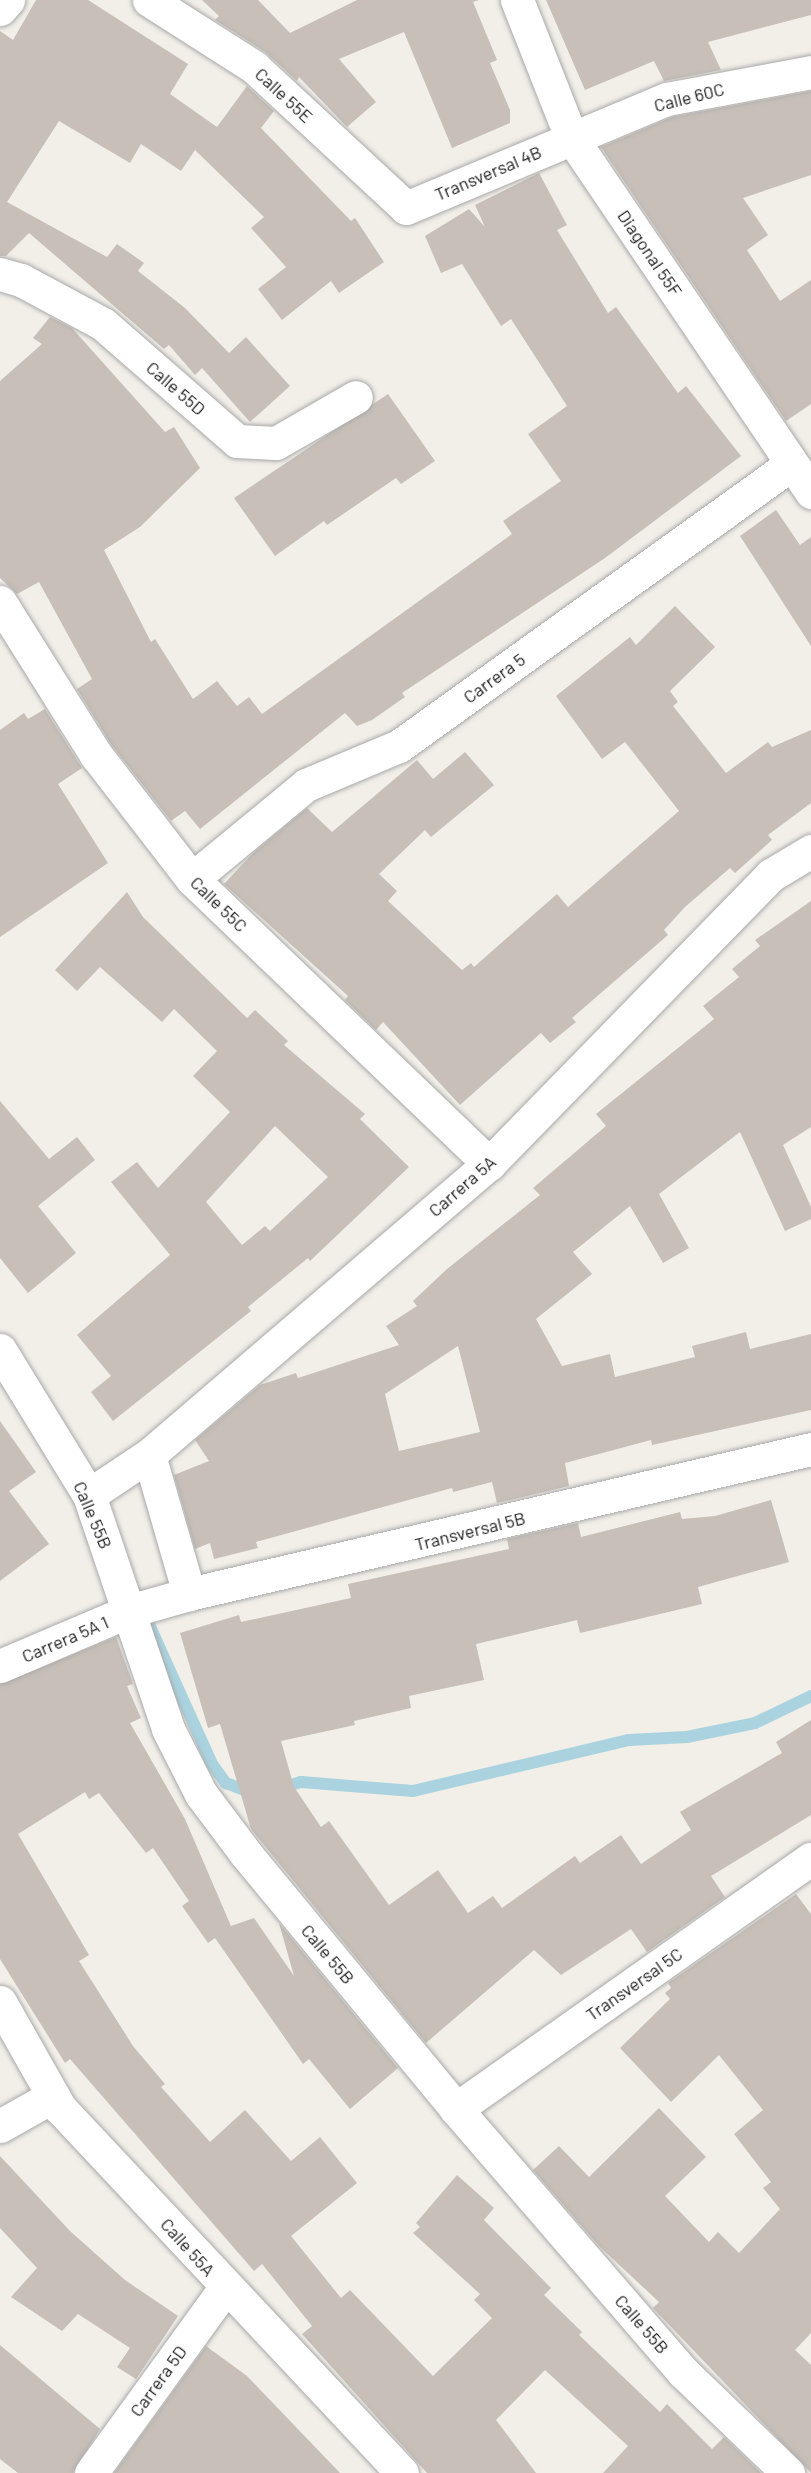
<!DOCTYPE html>
<style>
body{margin:0}
#map{position:relative;width:811px;height:2473px;overflow:hidden;background:#f2efe9;font-family:Barlow,sans-serif}
div>[style]{position:absolute}
.stream>*{height:12px;margin:-6px;padding:0 6px;transform-origin:6px;border-radius:6px;background:#aad3df}
.building>*{inset:0;background:#c7bfb8}
.roads{filter:drop-shadow(0 0 2px #a9a9a9) drop-shadow(0 0 2px #a9a9a9)}
.street>*{height:33px;margin:-16.5px;padding:0 16.5px;transform-origin:16.5px;border-radius:16.5px;background:#fff}
span{translate:-50% -50%;white-space:nowrap;text-align:center;line-height:1.15;-webkit-text-stroke:6px #fff;paint-order:stroke}
.street-label{font-size:18px;color:#222}
</style>
<div id="map">
<div class="stream">
<div style="left:147px;top:1620px;width:158px;rotate:65.7deg"></div>
<div style="left:212px;top:1764px;width:24px;rotate:54deg"></div>
<div style="left:226px;top:1783px;width:28px;rotate:21deg"></div>
<div style="left:279px;top:1789px;width:23px;rotate:-18deg"></div>
<div style="left:301px;top:1782px;width:112px;rotate:4.6deg"></div>
<div style="left:413px;top:1791px;width:222px;rotate:-13.3deg"></div>
<div style="left:629px;top:1740px;width:58px;rotate:-3deg"></div>
<div style="left:687px;top:1737px;width:69px;rotate:-11.6deg"></div>
<div style="left:755px;top:1723px;width:62px;rotate:-25.7deg"></div>
</div>
<div class="building">
<div style="clip-path:polygon(36px 0,88px 0,188px 64px,170px 94px,217px 127px,247px 86px,274px 111px,261px 128px,351px 221px,355px 218px,384px 262px,339px 293px,331px 281px,282px 320px,258px 289px,286px 267px,251px 228px,264px 217px,195px 150px,181px 171px,141px 144px,130px 163px,59px 121px,7px 202px,107px 257px,117px 244px,144px 263px,138px 271px,185px 308px,229px 353px,246px 337px,290px 386px,250px 422px,202px 368px,195px 375px,169px 345px,164px 349px,29px 233px,6px 256px,0 256px,0 31px,13px 40px)"></div>
<div style="clip-path:polygon(202px 0,258px 0,290px 33px,357px 0,479px 0,473px 2px,497px 60px,490px 63px,510px 110px,510px 123px,452px 148px,404px 32px,339px 59px,376px 102px,347px 127px,299px 77px,297px 81px,264px 51px,215px 20px,219px 16px)"></div>
<div style="clip-path:polygon(546px 0,811px 0,811px 15px,708px 42px,721px 70px,664px 81px,654px 61px,585px 90px)"></div>
<div style="clip-path:polygon(811px 91px,811px 175px,743px 198px,768px 235px,747px 250px,780px 301px,811px 280px,811px 404px,786px 421px,601px 147px,672px 117px)"></div>
<div style="clip-path:polygon(539px 173px,567px 225px,557px 230px,608px 313px,616px 307px,678px 393px,686px 386px,741px 456px,605px 558px,402px 693px,405px 697px,372px 720px,357px 726px,345px 713px,200px 829px,185px 811px,171px 821px,111px 744px,77px 689px,92px 679px,39px 582px,17px 594px,0 578px,0 381px,42px 344px,33px 338px,50px 317px,72px 328px,165px 432px,174px 427px,200px 468px,140px 527px,104px 550px,151px 642px,155px 639px,193px 699px,217px 681px,237px 706px,249px 697px,262px 714px,512px 534px,503px 521px,561px 481px,528px 434px,567px 406px,511px 319px,501px 326px,462px 264px,441px 273px,425px 236px,469px 209px,485px 227px,475px 205px)"></div>
<div style="clip-path:polygon(388px 394px,435px 461px,401px 484px,396px 478px,327px 525px,324px 521px,275px 556px,234px 498px)"></div>
<div style="clip-path:polygon(776px 510px,800px 545px,811px 537px,811px 646px,740px 536px)"></div>
<div style="clip-path:polygon(675px 606px,715px 647px,670px 691px,678px 702px,673px 706px,726px 773px,768px 742px,772px 747px,811px 730px,811px 803px,768px 835px,772px 840px,735px 873px,730px 868px,685px 907px,664px 930px,668px 935px,572px 1018px,576px 1022px,550px 1043px,541px 1033px,460px 1105px,383px 1022px,376px 1030px,345px 1000px,348px 996px,224px 884px,252px 854px,307px 808px,332px 832px,417px 760px,433px 779px,465px 752px,494px 785px,431px 837px,425px 830px,379px 874px,397px 891px,388px 901px,462px 970px,471px 963px,474px 967px,557px 894px,568px 907px,679px 811px,625px 742px,602px 759px,556px 696px,630px 637px,636px 645px)"></div>
<div style="clip-path:polygon(45px 709px,82px 768px,58px 784px,108px 863px,0 937px,0 730px,24px 713px,28px 719px)"></div>
<div style="clip-path:polygon(evenodd,127px 892px,143px 917px,247px 1018px,255px 1010px,288px 1041px,284px 1045px,365px 1114px,360px 1119px,409px 1167px,310px 1261px,308px 1258px,248px 1307px,251px 1311px,113px 1421px,91px 1392px,111px 1376px,77px 1335px,170px 1255px,111px 1182px,137px 1162px,158px 1188px,230px 1112px,193px 1076px,217px 1051px,174px 1009px,162px 1022px,100px 967px,77px 991px,55px 970px,127px 892px,275px 1126px,328px 1177px,270px 1231px,265px 1226px,242px 1245px,206px 1202px,275px 1126px)"></div>
<div style="clip-path:polygon(evenodd,811px 901px,811px 1127px,783px 1145px,811px 1207px,811px 1219px,785px 1231px,740px 1132px,659px 1194px,689px 1248px,663px 1263px,630px 1206px,573px 1252px,592px 1274px,536px 1319px,562px 1366px,610px 1354px,615px 1377px,695px 1357px,692px 1346px,746px 1332px,750px 1349px,811px 1334px,811px 1410px,652px 1445px,651px 1440px,565px 1463px,569px 1486px,497px 1503px,492px 1482px,453px 1492px,452px 1488px,256px 1542px,258px 1548px,214px 1559px,210px 1543px,195px 1549px,174px 1475px,209px 1461px,195px 1440px,260px 1385px,296px 1373px,298px 1378px,399px 1345px,386px 1326px,417px 1306px,413px 1301px,447px 1269px,540px 1195px,533px 1188px,606px 1126px,596px 1114px,714px 1019px,703px 1006px,739px 977px,732px 969px,760px 946px,755px 940px,811px 901px,458px 1346px,480px 1432px,399px 1451px,385px 1394px,458px 1346px)"></div>
<div style="clip-path:polygon(0 1101px,49px 1159px,77px 1137px,95px 1160px,38px 1206px,76px 1253px,28px 1293px,0 1258px)"></div>
<div style="clip-path:polygon(0 1421px,36px 1472px,9px 1491px,49px 1544px,0 1581px)"></div>
<div style="clip-path:polygon(771px 1500px,789px 1562px,698px 1587px,702px 1604px,580px 1633px,577px 1620px,476px 1644px,484px 1680px,409px 1696px,411px 1708px,354px 1721px,355px 1725px,281px 1741px,294px 1787px,321px 1827px,329px 1821px,389px 1905px,438px 1870px,468px 1913px,493px 1896px,502px 1908px,575px 1856px,580px 1863px,621px 1835px,641px 1864px,691px 1830px,680px 1812px,782px 1753px,776px 1742px,811px 1720px,811px 1815px,711px 1876px,725px 1897px,647px 1952px,631px 1929px,561px 1975px,534px 1950px,426px 2043px,251px 1829px,220px 1724px,208px 1728px,180px 1633px,239px 1615px,241px 1622px,351px 1598px,348px 1584px,509px 1549px,507px 1539px,578px 1523px,581px 1537px,680px 1512px,682px 1519px,715px 1516px)"></div>
<div style="clip-path:polygon(116px 1637px,133px 1684px,127px 1686px,141px 1718px,130px 1723px,185px 1819px,231px 1926px,254px 1918px,294px 1976px,279px 1923px,398px 2068px,350px 2109px,309px 2059px,303px 2064px,215px 1938px,208px 1943px,182px 1906px,189px 1901px,153px 1848px,146px 1853px,99px 1793px,89px 1799px,85px 1792px,18px 1834px,89px 1955px,79px 1961px,133px 2046px,165px 2084px,161px 2087px,210px 2142px,245px 2110px,291px 2161px,320px 2137px,357px 2183px,291px 2236px,341px 2298px,350px 2290px,433px 2376px,492px 2318px,474px 2300px,480px 2294px,413px 2233px,420px 2227px,416px 2223px,457px 2175px,494px 2208px,484px 2220px,551px 2288px,544px 2295px,582px 2332px,579px 2335px,660px 2412px,667px 2404px,712px 2449px,724px 2437px,761px 2473px,603px 2473px,628px 2446px,545px 2370px,496px 2420px,536px 2473px,427px 2473px,302px 2334px,312px 2326px,262px 2264px,254px 2271px,70px 2059px,65px 2063px,0 1959px,0 1684px)"></div>
<div style="clip-path:polygon(796px 1894px,811px 1914px,811px 2333px,795px 2350px,811px 2365px,811px 2473px,653px 2308px,659px 2302px,599px 2246px,533px 2170px,559px 2146px,589px 2177px,659px 2108px,706px 2157px,665px 2196px,709px 2242px,718px 2232px,739px 2253px,780px 2209px,763px 2188px,771px 2182px,734px 2134px,763px 2110px,719px 2055px,671px 2102px,620px 2048px,670px 1999px,665px 1993px,671px 1988px,668px 1983px)"></div>
<div style="clip-path:polygon(0 2156px,70px 2231px,125px 2280px,178px 2316px,136px 2379px,117px 2367px,130px 2348px,78px 2314px,62px 2331px,11px 2297px,37px 2268px,0 2228px)"></div>
<div style="clip-path:polygon(0 2345px,100px 2429px,73px 2473px,18px 2473px,0 2459px)"></div>
<div style="clip-path:polygon(206px 2346px,247px 2376px,340px 2473px,114px 2473px)"></div>
</div>
<div class="roads">
<div class="street">
<div style="left:149px;top:0;width:125px;rotate:32.5deg"></div>
<div style="left:254px;top:67px;width:207px;rotate:42.8deg"></div>
<div style="left:406px;top:208px;width:283px;rotate:-22.7deg"></div>
<div style="left:667px;top:99px;width:147px;rotate:-10.6deg"></div>
<div style="left:517px;top:0;width:147px;rotate:68.5deg"></div>
<div style="left:571px;top:137px;width:429px;rotate:55.9deg"></div>
<div style="left:0;top:9px;width:12px;rotate:-48deg"></div>
<div style="left:0;top:274px;width:22px;rotate:16deg"></div>
<div style="left:21px;top:280px;width:93px;rotate:28.2deg"></div>
<div style="left:103px;top:324px;width:178px;rotate:41.1deg"></div>
<div style="left:237px;top:441px;width:39px;rotate:3deg"></div>
<div style="left:276px;top:443px;width:92px;rotate:-29.9deg"></div>
<div style="left:0;top:602px;width:181px;rotate:57.9deg"></div>
<div style="left:96px;top:755px;width:157px;rotate:52.3deg"></div>
<div style="left:192px;top:879px;width:412px;rotate:43.8deg"></div>
<div style="left:192px;top:879px;width:148px;rotate:-39.5deg"></div>
<div style="left:306px;top:785px;width:101px;rotate:-22.8deg"></div>
<div style="left:399px;top:746px;width:483px;rotate:-35.7deg"></div>
<div style="left:0;top:1350px;width:170px;rotate:58.5deg"></div>
<div style="left:89px;top:1495px;width:247px;rotate:71.3deg"></div>
<div style="left:168px;top:1729px;width:73px;rotate:63.1deg"></div>
<div style="left:201px;top:1794px;width:75px;rotate:53.1deg"></div>
<div style="left:246px;top:1854px;width:330px;rotate:50.5deg"></div>
<div style="left:456px;top:2109px;width:347px;rotate:49.2deg"></div>
<div style="left:683px;top:2372px;width:146px;rotate:43.9deg"></div>
<div style="left:149px;top:1455px;width:145px;rotate:73.9deg"></div>
<div style="left:89px;top:1495px;width:72px;rotate:-33.7deg"></div>
<div style="left:149px;top:1455px;width:448px;rotate:-40.6deg"></div>
<div style="left:489px;top:1164px;width:404px;rotate:-45.7deg"></div>
<div style="left:771px;top:875px;width:47px;rotate:-31deg"></div>
<div style="left:0;top:1666px;width:140px;rotate:-23.1deg"></div>
<div style="left:129px;top:1611px;width:62px;rotate:-15.8deg"></div>
<div style="left:189px;top:1594px;width:639px;rotate:-13.12deg"></div>
<div style="left:0;top:2002px;width:122px;rotate:60.5deg"></div>
<div style="left:60px;top:2108px;width:500px;rotate:46.86deg"></div>
<div style="left:456px;top:2109px;width:434px;rotate:-35.2deg"></div>
<div style="left:0;top:2126px;width:61px;rotate:-29.5deg"></div>
<div style="left:91px;top:2473px;width:228px;rotate:-54.1deg"></div>
</div>
</div>
<div class="street-label">
<span style="left:284px;top:95px;rotate:43deg">Calle 55E</span>
<span style="left:689px;top:97px;rotate:-14deg">Calle 60C</span>
<span style="left:488px;top:173px;rotate:-23deg">Transversal 4B</span>
<span style="left:650px;top:253px;rotate:56deg">Diagonal 55F</span>
<span style="left:176px;top:388px;rotate:41deg">Calle 55D</span>
<span style="left:494px;top:678px;rotate:-36deg">Carrera 5</span>
<span style="left:219px;top:904px;rotate:44deg">Calle 55C</span>
<span style="left:462px;top:1186px;rotate:-41deg">Carrera 5A</span>
<span style="left:93px;top:1515px;rotate:67deg">Calle 55B</span>
<span style="left:470px;top:1531px;rotate:-14deg">Transversal 5B</span>
<span style="left:65px;top:1639px;rotate:-23deg">Carrera 5A 1</span>
<span style="left:328px;top:1954px;rotate:50deg">Calle 55B</span>
<span style="left:634px;top:1984px;rotate:-35deg">Transversal 5C</span>
<span style="left:188px;top:2247px;rotate:48deg">Calle 55A</span>
<span style="left:642px;top:2324px;rotate:49deg">Calle 55B</span>
<span style="left:158px;top:2381px;rotate:-54deg">Carrera 5D</span>
</div>
</div>
